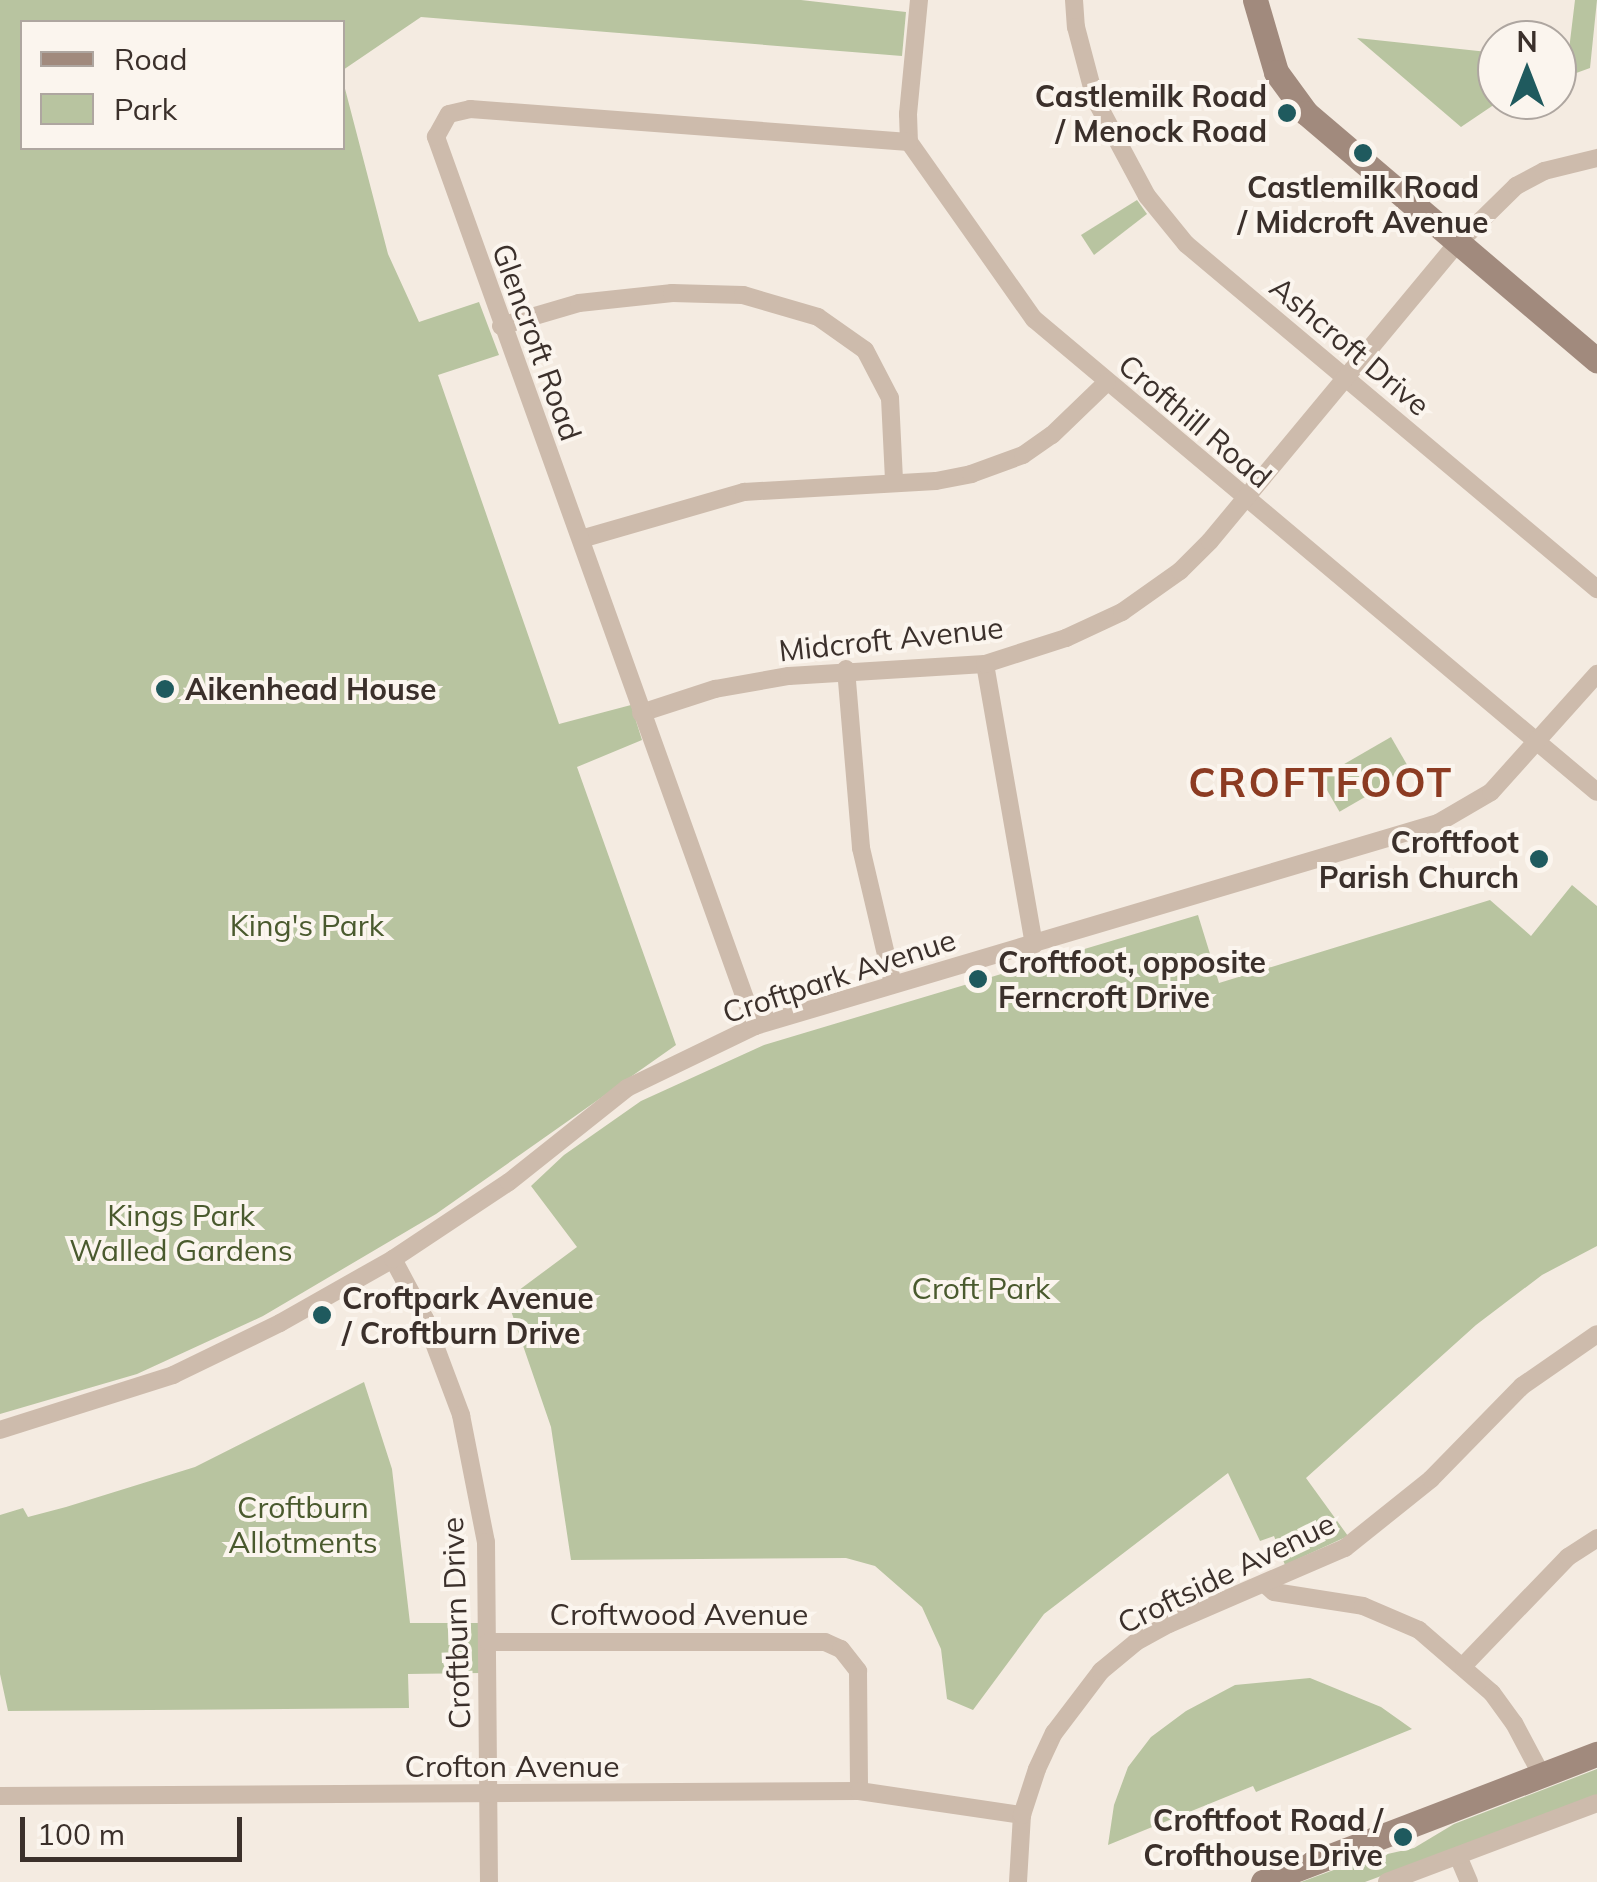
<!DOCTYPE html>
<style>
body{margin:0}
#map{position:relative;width:1597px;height:1882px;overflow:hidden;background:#f4ebe1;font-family:Mulish,sans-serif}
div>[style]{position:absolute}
.green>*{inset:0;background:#b8c4a0;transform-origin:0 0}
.street>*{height:18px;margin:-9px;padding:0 9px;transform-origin:9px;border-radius:9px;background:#cdbbac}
.secondary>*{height:25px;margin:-12.5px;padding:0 12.5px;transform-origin:12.5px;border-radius:12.5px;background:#a18a7d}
.dots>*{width:28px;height:28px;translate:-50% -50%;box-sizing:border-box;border:5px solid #fbf5ee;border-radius:50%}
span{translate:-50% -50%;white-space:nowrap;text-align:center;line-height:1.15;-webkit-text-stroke:8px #fbf5ee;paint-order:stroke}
.poi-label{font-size:30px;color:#3b302b;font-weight:700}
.right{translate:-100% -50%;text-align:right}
.left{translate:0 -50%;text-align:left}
.street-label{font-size:30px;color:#3b302b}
.park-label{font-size:30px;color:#4a5a2e}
.district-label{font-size:40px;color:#8c3b22;font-weight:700;letter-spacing:2.5px}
.legend{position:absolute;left:20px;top:20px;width:325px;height:130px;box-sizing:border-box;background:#fbf5ee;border:2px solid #aea6a0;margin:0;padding:12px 18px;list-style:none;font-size:30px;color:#3b302b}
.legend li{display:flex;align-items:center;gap:20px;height:50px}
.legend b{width:50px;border:2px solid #aea6a0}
.north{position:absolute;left:1477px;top:20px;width:100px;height:100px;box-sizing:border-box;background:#fbf5ee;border:2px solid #aea6a0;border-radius:50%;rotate:0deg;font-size:28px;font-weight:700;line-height:40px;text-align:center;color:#3b302b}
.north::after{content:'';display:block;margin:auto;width:35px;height:45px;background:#1f5a5e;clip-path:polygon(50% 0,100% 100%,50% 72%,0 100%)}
.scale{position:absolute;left:20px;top:1817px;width:222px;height:45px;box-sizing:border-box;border:5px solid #3b302b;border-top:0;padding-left:12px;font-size:30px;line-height:35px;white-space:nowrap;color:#3b302b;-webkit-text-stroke:8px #fbf5ee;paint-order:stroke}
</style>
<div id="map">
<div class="green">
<div style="clip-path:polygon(0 0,801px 0,906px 12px,902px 56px,421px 17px,343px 70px,342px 22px,22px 22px,22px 148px,342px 148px,343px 81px,388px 254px,419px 322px,479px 302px,499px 355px,438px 375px,559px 724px,631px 705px,642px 740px,577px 767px,676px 1045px,436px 1214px,263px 1316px,137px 1374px,0 1414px)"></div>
<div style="clip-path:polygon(1575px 0,1597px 0,1590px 68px,1557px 80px,1557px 58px,1568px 58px)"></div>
<div style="clip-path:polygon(1357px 38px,1497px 53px,1497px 100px,1501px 100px,1461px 127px)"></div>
<div style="clip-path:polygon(1137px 200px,1147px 214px,1094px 255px,1081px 235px)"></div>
<div style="left:1391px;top:737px;width:39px;height:82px;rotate:60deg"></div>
<div style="clip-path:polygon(1572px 885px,1597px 906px,1597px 1246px,1542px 1275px,1476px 1325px,1306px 1478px,1348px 1536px,1285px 1565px,1274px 1536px,1260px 1541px,1228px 1473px,1044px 1614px,973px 1710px,947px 1699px,941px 1649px,922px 1607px,875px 1566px,846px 1558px,571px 1560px,551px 1427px,507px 1299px,577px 1247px,531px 1186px,564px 1155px,641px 1101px,764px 1045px,1198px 915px,1219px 983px,1490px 900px,1531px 936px)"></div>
<div style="clip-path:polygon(364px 1382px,392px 1469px,410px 1623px,480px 1623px,481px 1673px,408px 1674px,409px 1708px,8px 1711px,0 1674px,0 1515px,23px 1508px,28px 1517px,66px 1507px,195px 1467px)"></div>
<div style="clip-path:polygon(1310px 1678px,1381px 1707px,1412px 1729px,1256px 1792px,1253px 1786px,1108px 1845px,1114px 1805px,1128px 1767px,1151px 1737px,1186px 1711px,1235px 1685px)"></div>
<div style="clip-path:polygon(1597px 1769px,1597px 1796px,1365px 1882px,1301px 1882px,1361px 1860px,1414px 1848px,1454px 1824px)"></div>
</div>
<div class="street">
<div style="left:919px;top:0;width:115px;rotate:95.5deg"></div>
<div style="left:908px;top:114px;width:28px;rotate:88deg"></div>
<div style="left:909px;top:142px;width:217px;rotate:54.8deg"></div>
<div style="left:1034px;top:319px;width:735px;rotate:40.04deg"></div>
<div style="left:1074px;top:0;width:27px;rotate:86deg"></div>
<div style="left:1076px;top:27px;width:74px;rotate:75.2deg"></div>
<div style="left:1095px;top:99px;width:110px;rotate:61.8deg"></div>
<div style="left:1147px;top:196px;width:62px;rotate:50.9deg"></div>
<div style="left:1186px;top:244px;width:537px;rotate:40.01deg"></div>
<div style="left:501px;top:326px;width:81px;rotate:-16.4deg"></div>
<div style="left:579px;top:303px;width:94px;rotate:-6.1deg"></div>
<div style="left:672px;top:293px;width:71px;rotate:1.6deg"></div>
<div style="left:743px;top:295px;width:78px;rotate:16.3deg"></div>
<div style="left:818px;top:317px;width:57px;rotate:35.1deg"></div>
<div style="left:865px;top:350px;width:54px;rotate:62.5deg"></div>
<div style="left:890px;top:398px;width:83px;rotate:87.2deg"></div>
<div style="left:581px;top:539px;width:170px;rotate:-16.1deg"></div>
<div style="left:744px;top:492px;width:192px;rotate:-3.3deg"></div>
<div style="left:936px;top:481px;width:36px;rotate:-11deg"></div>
<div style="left:971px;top:474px;width:55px;rotate:-20.1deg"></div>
<div style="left:1023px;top:455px;width:35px;rotate:-35deg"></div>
<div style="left:1052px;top:435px;width:76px;rotate:-43.9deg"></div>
<div style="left:985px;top:664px;width:285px;rotate:80.1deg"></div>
<div style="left:846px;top:669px;width:180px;rotate:85.2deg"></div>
<div style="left:861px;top:848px;width:140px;rotate:76.8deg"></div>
<div style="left:641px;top:713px;width:78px;rotate:-18deg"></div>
<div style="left:715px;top:689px;width:75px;rotate:-10deg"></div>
<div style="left:789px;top:676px;width:196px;rotate:-3.5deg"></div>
<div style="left:985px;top:664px;width:85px;rotate:-17.8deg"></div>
<div style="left:1066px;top:638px;width:62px;rotate:-24.9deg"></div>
<div style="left:1122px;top:612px;width:71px;rotate:-35.3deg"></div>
<div style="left:1180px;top:571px;width:42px;rotate:-45deg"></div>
<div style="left:1210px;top:541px;width:386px;rotate:-50.3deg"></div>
<div style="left:1457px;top:244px;width:83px;rotate:-44.5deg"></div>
<div style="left:1516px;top:186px;width:32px;rotate:-28deg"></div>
<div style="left:1544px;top:171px;width:55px;rotate:-13.8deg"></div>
<div style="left:755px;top:1026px;width:945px;rotate:-109.74deg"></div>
<div style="left:436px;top:137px;width:26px;rotate:-61deg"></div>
<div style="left:449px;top:114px;width:22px;rotate:-13deg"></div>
<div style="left:470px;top:109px;width:440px;rotate:4.3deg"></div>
<div style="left:393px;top:1259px;width:68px;rotate:61.9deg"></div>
<div style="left:425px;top:1319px;width:103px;rotate:69.4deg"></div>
<div style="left:461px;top:1415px;width:129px;rotate:78.9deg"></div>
<div style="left:486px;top:1542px;width:340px;rotate:89.5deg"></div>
<div style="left:0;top:1430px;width:182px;rotate:-17.6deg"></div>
<div style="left:173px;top:1375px;width:119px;rotate:-25.9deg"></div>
<div style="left:280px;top:1323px;width:130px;rotate:-29.5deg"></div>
<div style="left:393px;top:1259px;width:139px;rotate:-33.6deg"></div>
<div style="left:509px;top:1182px;width:151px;rotate:-38.5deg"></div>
<div style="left:627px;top:1088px;width:142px;rotate:-25.8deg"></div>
<div style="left:755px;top:1026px;width:713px;rotate:-16.55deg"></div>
<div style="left:1438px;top:823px;width:61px;rotate:-30.3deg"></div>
<div style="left:1491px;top:792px;width:159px;rotate:-48.1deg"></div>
<div style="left:1267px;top:1586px;width:9px;rotate:41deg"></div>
<div style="left:1274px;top:1592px;width:90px;rotate:8.9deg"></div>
<div style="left:1363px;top:1606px;width:61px;rotate:23.2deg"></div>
<div style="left:1419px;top:1630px;width:96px;rotate:40.8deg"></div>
<div style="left:1492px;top:1693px;width:37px;rotate:54deg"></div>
<div style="left:1514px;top:1723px;width:58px;rotate:62.1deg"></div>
<div style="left:488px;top:1642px;width:337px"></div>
<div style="left:825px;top:1642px;width:17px;rotate:24deg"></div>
<div style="left:841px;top:1649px;width:28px;rotate:52deg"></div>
<div style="left:858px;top:1671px;width:120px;rotate:89.5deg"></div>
<div style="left:1464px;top:1665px;width:150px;rotate:-46.1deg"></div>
<div style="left:1568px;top:1557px;width:35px;rotate:-33deg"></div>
<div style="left:0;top:1796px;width:859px;rotate:-0.33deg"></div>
<div style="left:859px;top:1791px;width:165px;rotate:8.4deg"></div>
<div style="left:1458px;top:1856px;width:28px;rotate:67deg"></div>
<div style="left:1018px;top:1882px;width:67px;rotate:-86.6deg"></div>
<div style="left:1022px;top:1815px;width:48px;rotate:-71.9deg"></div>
<div style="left:1037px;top:1769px;width:40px;rotate:-65deg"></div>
<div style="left:1054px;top:1733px;width:78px;rotate:-52.8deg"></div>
<div style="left:1101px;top:1671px;width:45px;rotate:-39.6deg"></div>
<div style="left:1136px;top:1642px;width:38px;rotate:-29deg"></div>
<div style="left:1169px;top:1624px;width:192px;rotate:-23.4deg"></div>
<div style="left:1345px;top:1548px;width:110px;rotate:-38.7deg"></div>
<div style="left:1431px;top:1479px;width:130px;rotate:-45.6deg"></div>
<div style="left:1522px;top:1386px;width:91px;rotate:-34.7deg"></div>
<div style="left:1387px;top:1882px;width:224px;rotate:-20.6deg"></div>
</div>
<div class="secondary">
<div style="left:1255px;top:0;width:75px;rotate:73.7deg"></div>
<div style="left:1276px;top:72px;width:51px;rotate:53.8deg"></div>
<div style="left:1306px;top:113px;width:382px;rotate:40.4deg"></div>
<div style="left:1263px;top:1882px;width:358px;rotate:-21deg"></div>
</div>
<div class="dots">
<div style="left:1287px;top:113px;background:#1f5a5e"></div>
<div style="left:1363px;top:153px;background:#1f5a5e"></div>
<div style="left:165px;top:689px;background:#1f5a5e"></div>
<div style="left:1539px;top:859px;background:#1f5a5e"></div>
<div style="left:978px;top:979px;background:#1f5a5e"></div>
<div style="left:322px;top:1315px;background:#1f5a5e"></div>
<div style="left:1403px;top:1837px;background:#1f5a5e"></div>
</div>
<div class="poi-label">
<span class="right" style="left:1267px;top:113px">Castlemilk Road<br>/ Menock Road</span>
<span style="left:1363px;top:204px">Castlemilk Road<br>/ Midcroft Avenue</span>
<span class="left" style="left:185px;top:689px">Aikenhead House</span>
<span class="right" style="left:1519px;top:859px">Croftfoot<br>Parish Church</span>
<span class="left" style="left:998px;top:979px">Croftfoot, opposite<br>Ferncroft Drive</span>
<span class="left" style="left:342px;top:1315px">Croftpark Avenue<br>/ Croftburn Drive</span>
<span class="right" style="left:1383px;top:1837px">Croftfoot Road /<br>Crofthouse Drive</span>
</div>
<div class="street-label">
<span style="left:537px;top:342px;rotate:70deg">Glencroft Road</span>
<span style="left:1350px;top:346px;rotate:40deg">Ashcroft Drive</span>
<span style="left:1195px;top:421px;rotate:40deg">Crofthill Road</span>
<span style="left:891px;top:639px;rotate:-6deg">Midcroft Avenue</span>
<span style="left:839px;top:976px;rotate:-18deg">Croftpark Avenue</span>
<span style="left:1226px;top:1573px;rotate:-26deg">Croftside Avenue</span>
<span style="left:679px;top:1614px">Croftwood Avenue</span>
<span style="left:456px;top:1623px;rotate:-92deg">Croftburn Drive</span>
<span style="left:512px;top:1766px">Crofton Avenue</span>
</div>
<div class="park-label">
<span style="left:307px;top:925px">King's Park</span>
<span style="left:181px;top:1232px">Kings Park<br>Walled Gardens</span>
<span style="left:981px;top:1288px">Croft Park</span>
<span style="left:303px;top:1524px">Croftburn<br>Allotments</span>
</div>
<div class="district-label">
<span style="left:1321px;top:782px">CROFTFOOT</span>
</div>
<ul class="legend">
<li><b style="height:12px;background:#a18a7d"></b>Road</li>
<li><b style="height:28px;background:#b8c4a0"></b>Park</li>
</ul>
<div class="north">N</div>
<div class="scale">100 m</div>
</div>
